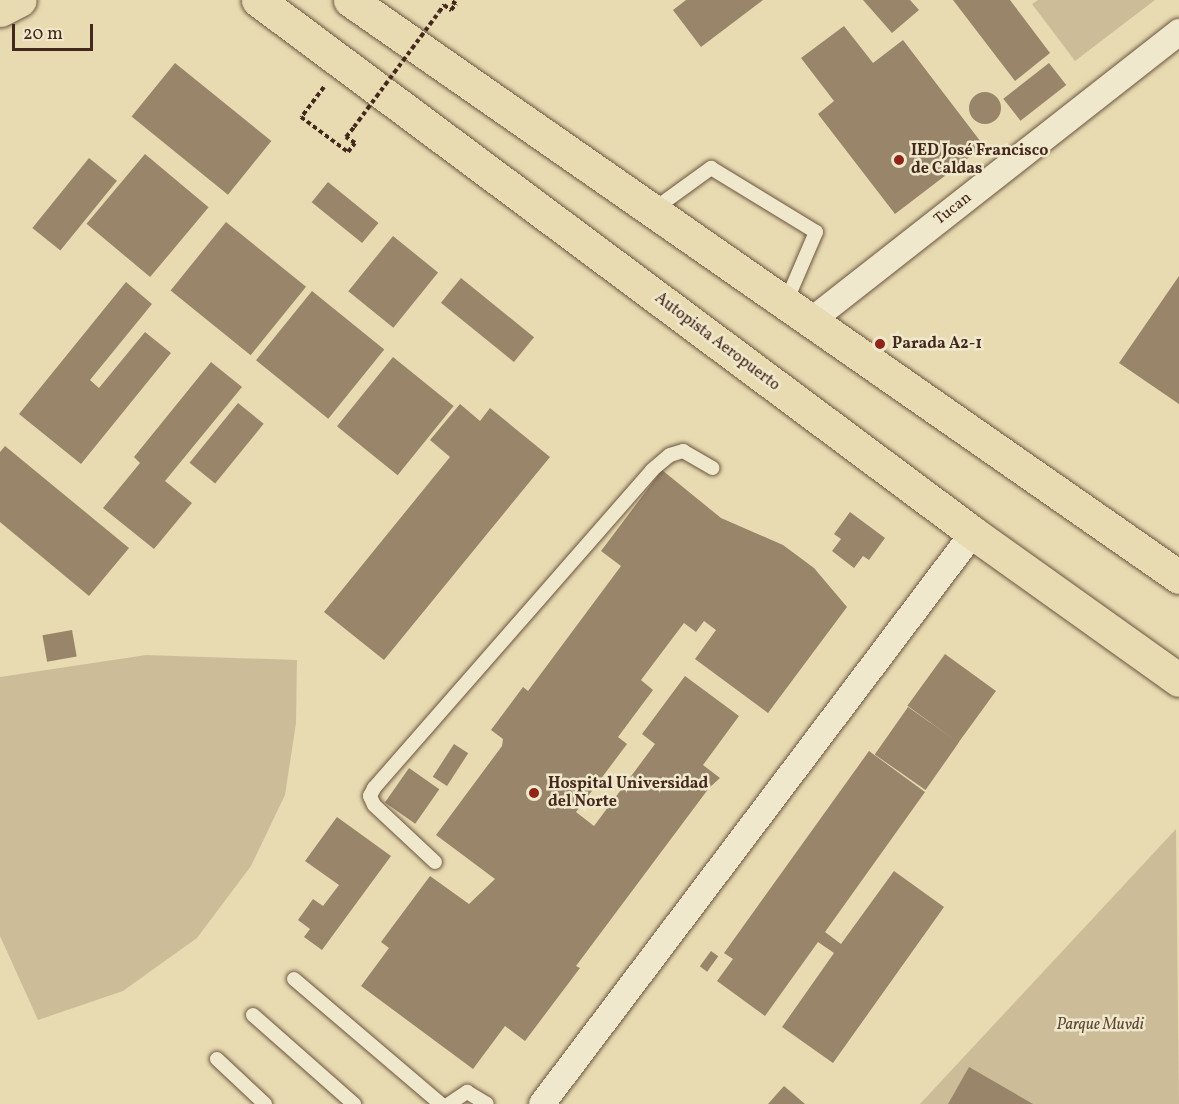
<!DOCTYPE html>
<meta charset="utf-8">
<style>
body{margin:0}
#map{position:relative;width:1179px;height:1104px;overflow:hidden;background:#e8dbb1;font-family:Vollkorn,serif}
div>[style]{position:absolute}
.green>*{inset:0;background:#ccbd98}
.building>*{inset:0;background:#998569;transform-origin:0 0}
.round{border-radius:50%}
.path>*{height:4px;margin-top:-2px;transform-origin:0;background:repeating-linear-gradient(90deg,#43281b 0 4.5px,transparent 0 7.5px)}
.roads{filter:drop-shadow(0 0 2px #6c5540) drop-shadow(0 0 2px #6c5540)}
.service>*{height:14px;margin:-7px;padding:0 7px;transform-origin:7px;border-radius:7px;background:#f0e8cc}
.minor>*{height:26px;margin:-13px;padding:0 13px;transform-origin:13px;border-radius:13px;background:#f0e8cc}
.trunk>*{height:33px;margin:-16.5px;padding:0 16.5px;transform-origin:16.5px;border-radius:16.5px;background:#e8dbb1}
.path-bridge>*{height:4px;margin-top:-2px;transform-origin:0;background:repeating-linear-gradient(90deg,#43281b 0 4.5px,transparent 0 7.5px)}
.dots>*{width:16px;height:16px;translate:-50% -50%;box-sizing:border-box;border:3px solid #f0e8cc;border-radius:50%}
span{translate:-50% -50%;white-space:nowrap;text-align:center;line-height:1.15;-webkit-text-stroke:5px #f0e8cc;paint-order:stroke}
.poi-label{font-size:16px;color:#43281b;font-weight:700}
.left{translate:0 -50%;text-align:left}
.street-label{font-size:16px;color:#43281b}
.park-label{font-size:16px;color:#5e4634;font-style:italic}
.scale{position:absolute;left:12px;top:24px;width:81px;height:27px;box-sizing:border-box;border:3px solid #43281b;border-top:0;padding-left:8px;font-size:18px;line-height:21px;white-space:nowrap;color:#43281b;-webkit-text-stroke:4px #f0e8cc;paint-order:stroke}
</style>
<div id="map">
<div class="green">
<div style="clip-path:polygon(1038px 0,1155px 0,1075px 61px,1032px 4px)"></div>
<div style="clip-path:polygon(146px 655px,297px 660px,296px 723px,285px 795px,251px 866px,197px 938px,123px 991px,38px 1020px,0 936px,0 677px)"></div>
<div style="clip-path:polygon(1176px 829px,1179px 1104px,920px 1104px)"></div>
</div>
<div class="building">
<div style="clip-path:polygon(686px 0,763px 0,701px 47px,673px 10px)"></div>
<div style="clip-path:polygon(863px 0,910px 0,919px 10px,892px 33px)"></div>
<div style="clip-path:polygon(953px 0,1010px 0,1050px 53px,1015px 81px)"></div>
<div style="clip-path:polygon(844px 26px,873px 63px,903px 40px,984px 146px,895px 214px,818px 114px,834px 101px,801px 58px)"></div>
<div style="left:175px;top:63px;width:124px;height:69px;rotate:39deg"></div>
<div style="left:1049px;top:63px;width:28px;height:58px;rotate:52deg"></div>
<div class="round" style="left:969px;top:92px;width:32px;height:32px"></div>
<div style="left:145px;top:154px;width:83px;height:91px;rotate:40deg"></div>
<div style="left:89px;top:158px;width:36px;height:90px;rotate:39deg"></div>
<div style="left:328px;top:182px;width:65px;height:26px;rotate:39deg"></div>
<div style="left:226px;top:222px;width:103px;height:88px;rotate:39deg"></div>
<div style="left:393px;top:236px;width:58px;height:71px;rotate:39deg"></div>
<div style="clip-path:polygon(1179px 276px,1179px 404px,1119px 363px)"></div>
<div style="left:461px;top:278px;width:94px;height:32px;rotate:39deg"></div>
<div style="clip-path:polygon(126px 282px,152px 304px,90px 380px,99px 388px,145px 332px,171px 353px,81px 464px,19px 414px)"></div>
<div style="left:312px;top:291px;width:93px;height:89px;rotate:39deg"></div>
<div style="left:393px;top:357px;width:78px;height:89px;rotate:39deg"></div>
<div style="clip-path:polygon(211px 362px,242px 387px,165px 481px,192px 503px,154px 549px,103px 508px,140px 463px,134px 457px)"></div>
<div style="left:238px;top:403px;width:33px;height:77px;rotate:39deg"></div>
<div style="clip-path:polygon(460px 404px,480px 421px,490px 408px,550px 457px,384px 660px,324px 612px,450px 457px,430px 440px)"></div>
<div style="clip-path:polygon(5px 446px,129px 548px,89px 596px,0 522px,0 452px)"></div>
<div style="clip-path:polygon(662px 470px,721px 518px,783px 545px,814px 568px,847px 607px,768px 713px,695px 659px,716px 630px,704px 621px,696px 632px,684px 623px,641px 680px,653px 690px,618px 737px,627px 744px,576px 812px,594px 826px,655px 744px,642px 734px,685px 676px,739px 716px,703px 765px,720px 778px,709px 788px,576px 966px,580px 968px,525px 1041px,505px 1026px,473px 1069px,361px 986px,389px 948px,381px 942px,430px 876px,469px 904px,495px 879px,436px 835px,502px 746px,503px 739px,491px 730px,523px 687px,528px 691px,621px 566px,601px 551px)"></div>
<div style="clip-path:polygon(850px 512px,885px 538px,869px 560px,863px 556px,854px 568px,832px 551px,841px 539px,834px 534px)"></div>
<div style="left:72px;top:630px;width:27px;height:30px;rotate:80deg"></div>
<div style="left:945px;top:654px;width:63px;height:64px;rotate:36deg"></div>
<div style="left:908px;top:707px;width:62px;height:58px;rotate:35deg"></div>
<div style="left:454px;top:744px;width:17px;height:39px;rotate:33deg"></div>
<div style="clip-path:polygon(869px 751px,925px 792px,825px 932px,841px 944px,894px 871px,944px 907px,833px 1063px,782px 1027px,834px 953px,818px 942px,765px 1016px,717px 981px,733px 959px,724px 953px)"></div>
<div style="left:409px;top:768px;width:37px;height:42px;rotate:35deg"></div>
<div style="clip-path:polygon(337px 817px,391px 856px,322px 950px,304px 937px,310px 929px,298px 920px,313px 899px,323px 906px,339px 885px,305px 861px)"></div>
<div style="left:711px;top:951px;width:9px;height:19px;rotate:36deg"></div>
<div style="clip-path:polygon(969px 1067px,1033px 1104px,948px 1104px)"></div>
<div style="clip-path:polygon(784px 1086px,805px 1104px,768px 1104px)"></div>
</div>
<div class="path">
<div style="left:439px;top:12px;width:9px;rotate:-54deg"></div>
<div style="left:444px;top:5px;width:9px;rotate:36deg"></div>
<div style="left:451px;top:10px;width:8px;rotate:-50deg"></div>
<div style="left:456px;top:4px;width:7px;rotate:-146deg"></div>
<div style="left:324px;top:87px;width:38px;rotate:127deg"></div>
<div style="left:301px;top:117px;width:59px;rotate:36.7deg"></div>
<div style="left:348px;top:152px;width:11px;rotate:-52deg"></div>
<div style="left:355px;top:143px;width:11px;rotate:-146deg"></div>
<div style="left:346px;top:137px;width:13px;rotate:-51deg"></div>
</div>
<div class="roads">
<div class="service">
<div style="left:653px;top:210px;width:72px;rotate:-35.9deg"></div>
<div style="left:711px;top:168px;width:123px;rotate:31.4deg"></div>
<div style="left:816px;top:232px;width:76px;rotate:113.2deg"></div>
<div style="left:435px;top:862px;width:83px;rotate:-136.9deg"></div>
<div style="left:374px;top:805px;width:10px;rotate:-114deg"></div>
<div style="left:370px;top:796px;width:9px;rotate:-63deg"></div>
<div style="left:374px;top:788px;width:422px;rotate:-48.8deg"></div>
<div style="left:652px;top:470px;width:23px;rotate:-40deg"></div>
<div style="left:670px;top:455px;width:14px;rotate:-17deg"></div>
<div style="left:683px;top:451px;width:34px;rotate:30deg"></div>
<div style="left:294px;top:979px;width:193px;rotate:40.4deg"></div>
<div style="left:253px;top:1015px;width:135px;rotate:41.4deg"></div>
<div style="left:217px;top:1059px;width:66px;rotate:43.2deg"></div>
<div style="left:449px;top:1104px;width:22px;rotate:-34deg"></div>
<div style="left:467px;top:1092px;width:23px;rotate:31deg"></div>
</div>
<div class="minor">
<div style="left:812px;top:320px;width:467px;rotate:-38.1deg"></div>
<div style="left:542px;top:1104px;width:715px;rotate:-52.95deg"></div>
</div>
<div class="trunk">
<div style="left:258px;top:0;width:892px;rotate:36.7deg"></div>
<div style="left:973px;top:533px;width:253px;rotate:35.5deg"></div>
<div style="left:350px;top:0;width:1010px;rotate:34.84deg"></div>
<div style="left:0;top:10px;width:22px;rotate:-27deg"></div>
</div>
</div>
<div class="path-bridge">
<div style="left:354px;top:127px;width:143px;rotate:-53.5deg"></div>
</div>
<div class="dots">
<div style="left:899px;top:160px;background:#8f2418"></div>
<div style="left:880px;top:344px;background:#8f2418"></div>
<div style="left:534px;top:793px;background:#8f2418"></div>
</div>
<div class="poi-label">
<span class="left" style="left:911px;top:160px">IED José Francisco<br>de Caldas</span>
<span class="left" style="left:892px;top:344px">Parada A2-1</span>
<span class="left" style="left:548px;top:793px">Hospital Universidad<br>del Norte</span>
</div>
<div class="street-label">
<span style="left:953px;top:209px;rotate:-38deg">Tucan</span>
<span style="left:717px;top:342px;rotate:37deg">Autopista Aeropuerto</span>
</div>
<div class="park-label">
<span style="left:1100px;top:1025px">Parque Muvdi</span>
</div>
<div class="scale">20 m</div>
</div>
